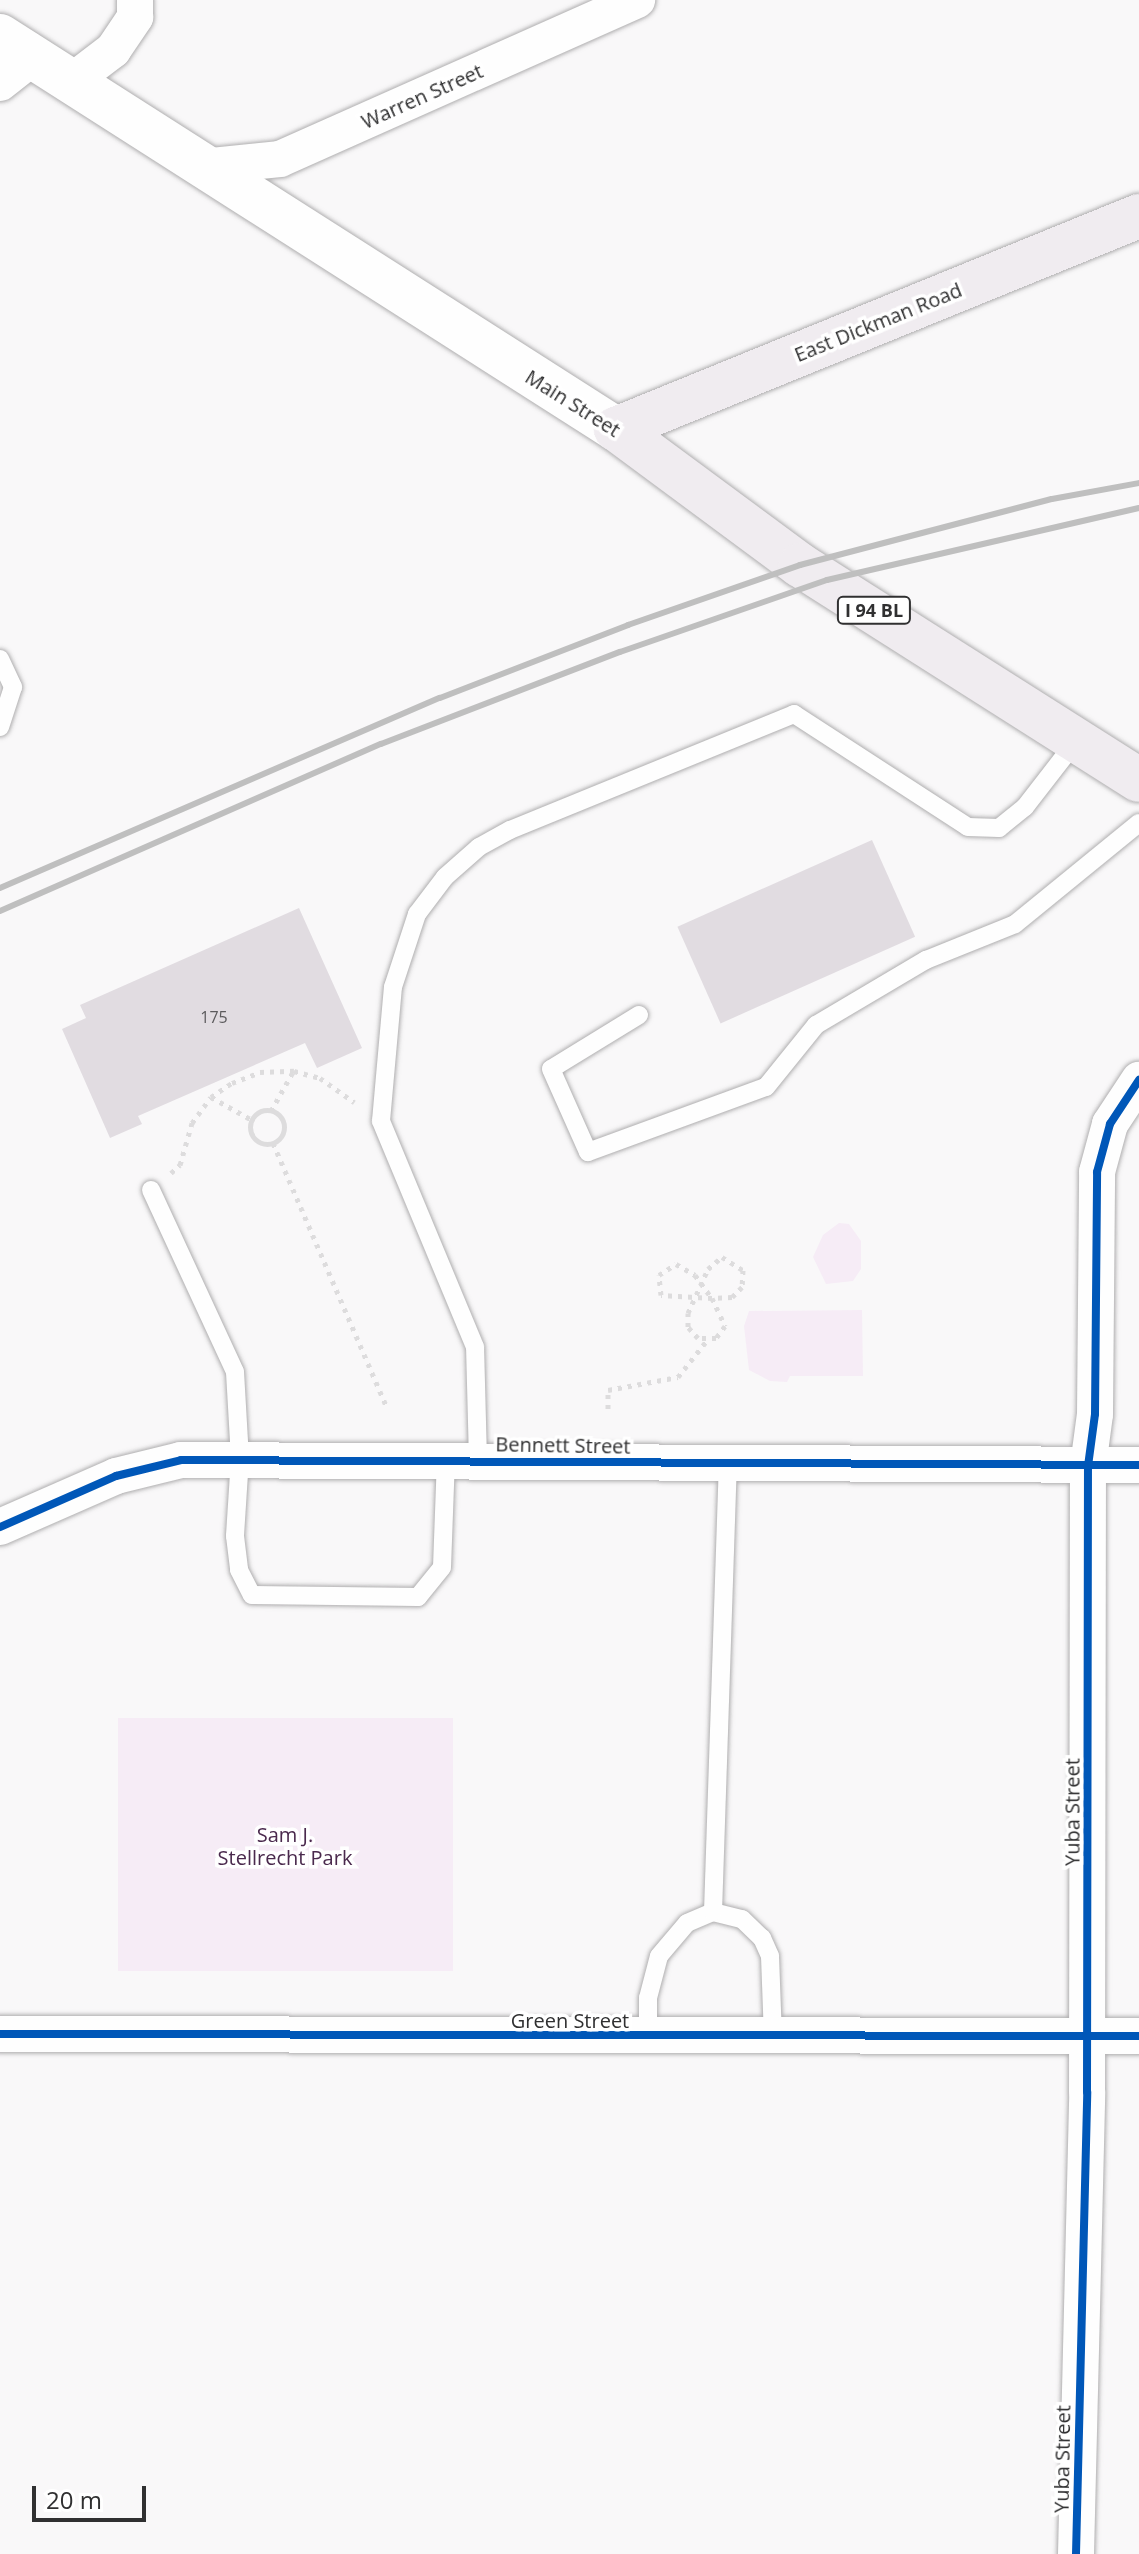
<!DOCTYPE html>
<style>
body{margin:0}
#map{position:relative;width:1139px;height:2554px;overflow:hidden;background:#f9f8f9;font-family:"Open Sans",sans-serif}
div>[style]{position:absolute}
.green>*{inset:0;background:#f6ecf6;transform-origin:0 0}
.building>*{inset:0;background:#e1dce1;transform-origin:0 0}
.path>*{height:5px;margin-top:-2.5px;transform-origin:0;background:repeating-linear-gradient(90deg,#dddcdd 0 4px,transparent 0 10px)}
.path>.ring{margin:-2.5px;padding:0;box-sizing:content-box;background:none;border:5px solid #dddcdd;border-radius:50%}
.roads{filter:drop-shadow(0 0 2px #afaeaf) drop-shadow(0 0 2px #afaeaf)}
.lane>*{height:18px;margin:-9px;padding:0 9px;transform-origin:9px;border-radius:9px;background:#fefefe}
.street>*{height:36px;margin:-18px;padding:0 18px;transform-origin:18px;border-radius:18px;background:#fefefe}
.secondary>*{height:44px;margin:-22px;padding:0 22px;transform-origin:22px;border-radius:22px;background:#fefefe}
.primary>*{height:44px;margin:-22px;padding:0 22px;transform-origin:22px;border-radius:22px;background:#f0ecf0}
.rail>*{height:6px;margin:-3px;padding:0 3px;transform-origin:3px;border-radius:3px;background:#bfbfbf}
.cycleway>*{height:8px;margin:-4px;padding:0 4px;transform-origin:4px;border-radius:4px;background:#0057b8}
span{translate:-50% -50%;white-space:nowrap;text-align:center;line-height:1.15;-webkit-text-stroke:7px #fff;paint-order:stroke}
.number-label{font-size:16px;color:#5c5b5d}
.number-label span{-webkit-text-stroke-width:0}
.shield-label span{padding:2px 6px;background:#fff;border:2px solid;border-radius:6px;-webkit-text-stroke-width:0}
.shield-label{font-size:18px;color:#303031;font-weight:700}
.street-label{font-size:20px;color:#303031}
.park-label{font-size:20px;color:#4a294d}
.scale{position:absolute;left:32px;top:2486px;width:114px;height:36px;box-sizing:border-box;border:4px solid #303031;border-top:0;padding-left:10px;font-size:24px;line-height:28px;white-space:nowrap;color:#303031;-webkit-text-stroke:6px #fff;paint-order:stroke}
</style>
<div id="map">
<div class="green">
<div style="clip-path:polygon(839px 1223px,849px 1224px,861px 1241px,861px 1269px,853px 1281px,826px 1284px,813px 1257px,823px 1235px)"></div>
<div style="clip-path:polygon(862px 1310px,863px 1376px,790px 1376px,787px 1382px,770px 1381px,749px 1370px,744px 1326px,749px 1311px)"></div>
<div style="left:118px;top:1718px;width:335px;height:253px"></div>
</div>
<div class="building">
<div style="left:872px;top:840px;width:106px;height:213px;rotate:66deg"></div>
<div style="clip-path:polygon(299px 908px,362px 1048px,317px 1068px,305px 1043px,138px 1116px,142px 1124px,110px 1138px,62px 1029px,86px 1018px,80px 1005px)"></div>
</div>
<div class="path">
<div style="left:211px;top:1097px;width:47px;rotate:29.3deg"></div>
<div class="ring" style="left:250px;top:1110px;width:29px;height:29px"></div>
<div style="left:271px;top:1111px;width:45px;rotate:-60.6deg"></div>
<div style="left:273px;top:1143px;width:288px;rotate:66.7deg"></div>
<div style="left:171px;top:1173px;width:12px;rotate:-42deg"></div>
<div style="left:180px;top:1165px;width:44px;rotate:-74.1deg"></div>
<div style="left:192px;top:1123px;width:32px;rotate:-54deg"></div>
<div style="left:211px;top:1097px;width:25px;rotate:-34deg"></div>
<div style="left:232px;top:1083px;width:30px;rotate:-21deg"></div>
<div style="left:260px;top:1072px;width:34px;rotate:-2deg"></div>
<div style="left:294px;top:1071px;width:27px;rotate:15deg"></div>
<div style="left:320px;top:1078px;width:42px;rotate:35.2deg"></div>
<div style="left:722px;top:1257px;width:25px;rotate:32deg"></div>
<div style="left:743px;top:1270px;width:17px;rotate:93deg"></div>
<div style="left:742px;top:1287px;width:14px;rotate:135deg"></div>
<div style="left:732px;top:1297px;width:20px;rotate:177deg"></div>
<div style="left:712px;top:1298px;width:31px;rotate:65deg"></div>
<div style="left:725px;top:1326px;width:15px;rotate:127deg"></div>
<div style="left:716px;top:1338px;width:18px;rotate:180deg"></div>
<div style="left:698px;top:1338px;width:15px;rotate:-132deg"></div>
<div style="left:688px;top:1327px;width:14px;rotate:-90deg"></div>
<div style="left:688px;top:1313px;width:48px;rotate:-65.6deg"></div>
<div style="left:708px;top:1269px;width:18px;rotate:-41deg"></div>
<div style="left:676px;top:1264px;width:22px;rotate:30deg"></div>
<div style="left:695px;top:1275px;width:29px;rotate:54deg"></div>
<div style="left:712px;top:1298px;width:51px;rotate:-176.6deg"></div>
<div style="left:661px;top:1295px;width:20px;rotate:-96deg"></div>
<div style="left:659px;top:1275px;width:20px;rotate:-33deg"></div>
<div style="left:608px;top:1409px;width:19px;rotate:-90deg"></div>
<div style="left:608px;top:1390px;width:71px;rotate:-10.5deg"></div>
<div style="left:678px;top:1377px;width:48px;rotate:-51.7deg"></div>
</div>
<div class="roads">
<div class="lane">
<div style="left:0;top:659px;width:31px;rotate:65deg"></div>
<div style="left:13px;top:687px;width:42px;rotate:108deg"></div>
<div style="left:639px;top:1015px;width:103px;rotate:148.5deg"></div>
<div style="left:551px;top:1069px;width:91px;rotate:66deg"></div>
<div style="left:588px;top:1152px;width:189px;rotate:-20.1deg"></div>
<div style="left:766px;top:1087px;width:80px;rotate:-51.1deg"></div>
<div style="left:816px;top:1025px;width:128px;rotate:-30.6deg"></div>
<div style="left:926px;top:960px;width:96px;rotate:-22deg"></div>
<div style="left:1015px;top:924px;width:160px;rotate:-39.2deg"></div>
<div style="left:151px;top:1190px;width:200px;rotate:65.2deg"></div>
<div style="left:235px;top:1372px;width:86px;rotate:86.7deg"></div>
<div style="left:240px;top:1458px;width:78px;rotate:93.7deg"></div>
<div style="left:235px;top:1536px;width:34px;rotate:83deg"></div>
<div style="left:239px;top:1570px;width:28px;rotate:63deg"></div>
<div style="left:252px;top:1595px;width:166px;rotate:0.7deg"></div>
<div style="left:418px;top:1597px;width:38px;rotate:-51deg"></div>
<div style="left:442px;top:1567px;width:107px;rotate:-87.9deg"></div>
<div style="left:478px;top:1460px;width:113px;rotate:-91.5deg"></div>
<div style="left:475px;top:1347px;width:245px;rotate:-112.6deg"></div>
<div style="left:381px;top:1121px;width:135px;rotate:-84.9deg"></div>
<div style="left:393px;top:987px;width:77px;rotate:-71.8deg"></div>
<div style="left:417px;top:914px;width:46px;rotate:-52.9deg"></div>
<div style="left:445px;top:877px;width:45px;rotate:-41.4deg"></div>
<div style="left:479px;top:847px;width:35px;rotate:-29deg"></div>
<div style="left:510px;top:830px;width:307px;rotate:-22.2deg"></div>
<div style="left:794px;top:714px;width:207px;rotate:33deg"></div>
<div style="left:968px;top:827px;width:31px;rotate:2deg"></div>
<div style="left:999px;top:828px;width:33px;rotate:-39deg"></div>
<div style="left:1025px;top:807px;width:85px;rotate:-52.2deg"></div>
<div style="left:713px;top:1912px;width:30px;rotate:14deg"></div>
<div style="left:742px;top:1919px;width:28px;rotate:44deg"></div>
<div style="left:762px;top:1938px;width:20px;rotate:66deg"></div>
<div style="left:770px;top:1956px;width:82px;rotate:87.9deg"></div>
<div style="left:648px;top:2036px;width:38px;rotate:-90deg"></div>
<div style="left:648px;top:1998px;width:43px;rotate:-75.3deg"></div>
<div style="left:659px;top:1956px;width:43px;rotate:-49.7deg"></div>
<div style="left:687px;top:1923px;width:28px;rotate:-23deg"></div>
<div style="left:713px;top:1912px;width:450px;rotate:-88.1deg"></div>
</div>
<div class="street">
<div style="left:71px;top:82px;width:53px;rotate:-37.3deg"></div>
<div style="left:113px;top:50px;width:40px;rotate:-56deg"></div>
<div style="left:135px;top:17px;width:17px;rotate:-90deg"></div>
<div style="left:0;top:83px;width:42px;rotate:-38.2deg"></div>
<div style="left:200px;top:167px;width:80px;rotate:-5.7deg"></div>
<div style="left:280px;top:159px;width:391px;rotate:-24deg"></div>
<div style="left:0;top:1527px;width:127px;rotate:-23.7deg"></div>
<div style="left:116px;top:1476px;width:67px;rotate:-13.8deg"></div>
<div style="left:181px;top:1460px;width:958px;rotate:0.3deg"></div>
<div style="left:0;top:2034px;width:1139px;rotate:0.1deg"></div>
<div style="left:1076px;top:2554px;width:462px;rotate:-88.6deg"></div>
<div style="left:1087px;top:2092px;width:626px;rotate:-89.91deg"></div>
<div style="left:1088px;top:1466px;width:52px;rotate:-82.3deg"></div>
<div style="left:1095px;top:1414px;width:242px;rotate:-89.5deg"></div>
<div style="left:1097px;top:1172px;width:50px;rotate:-74.8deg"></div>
<div style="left:1110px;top:1124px;width:53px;rotate:-56.6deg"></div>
</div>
<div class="secondary">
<div style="left:0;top:36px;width:731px;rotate:32.54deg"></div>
</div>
<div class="primary">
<div style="left:616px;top:429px;width:229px;rotate:36.5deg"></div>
<div style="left:800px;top:565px;width:401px;rotate:32.4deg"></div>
<div style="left:616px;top:429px;width:565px;rotate:-22.16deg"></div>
</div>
</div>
<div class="rail">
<div style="left:0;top:888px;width:479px;rotate:-23.4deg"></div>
<div style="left:440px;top:698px;width:202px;rotate:-21.2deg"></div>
<div style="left:628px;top:625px;width:182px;rotate:-19.2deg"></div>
<div style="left:800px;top:565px;width:260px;rotate:-14.7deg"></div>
<div style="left:1052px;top:499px;width:88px;rotate:-10.4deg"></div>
<div style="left:0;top:911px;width:416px;rotate:-23.7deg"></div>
<div style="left:381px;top:744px;width:256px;rotate:-21.1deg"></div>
<div style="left:620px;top:652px;width:219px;rotate:-19.2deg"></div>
<div style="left:827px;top:580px;width:320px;rotate:-13deg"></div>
</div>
<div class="cycleway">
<div style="left:0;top:1527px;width:127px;rotate:-23.7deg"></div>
<div style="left:116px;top:1476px;width:67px;rotate:-13.8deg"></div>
<div style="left:181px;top:1460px;width:958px;rotate:0.3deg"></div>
<div style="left:0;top:2034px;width:1139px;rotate:0.1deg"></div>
<div style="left:1076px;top:2554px;width:462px;rotate:-88.6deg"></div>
<div style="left:1087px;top:2092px;width:626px;rotate:-89.91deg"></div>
<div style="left:1088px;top:1466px;width:52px;rotate:-82.3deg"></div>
<div style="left:1095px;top:1414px;width:242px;rotate:-89.5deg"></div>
<div style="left:1097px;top:1172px;width:50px;rotate:-74.8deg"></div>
<div style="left:1110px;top:1124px;width:53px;rotate:-56.6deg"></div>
</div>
<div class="number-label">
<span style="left:214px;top:1017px">175</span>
</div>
<div class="shield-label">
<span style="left:874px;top:610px">I 94 BL</span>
</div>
<div class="street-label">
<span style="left:422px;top:96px;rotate:-24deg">Warren Street</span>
<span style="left:878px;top:322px;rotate:-22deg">East Dickman Road</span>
<span style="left:573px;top:403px;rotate:32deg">Main Street</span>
<span style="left:563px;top:1445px;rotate:1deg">Bennett Street</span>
<span style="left:1072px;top:1812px;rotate:-90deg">Yuba Street</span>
<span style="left:570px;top:2020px">Green Street</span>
<span style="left:1062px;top:2459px;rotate:-89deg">Yuba Street</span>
</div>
<div class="park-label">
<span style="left:285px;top:1846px">Sam J.<br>Stellrecht Park</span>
</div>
<div class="scale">20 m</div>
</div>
